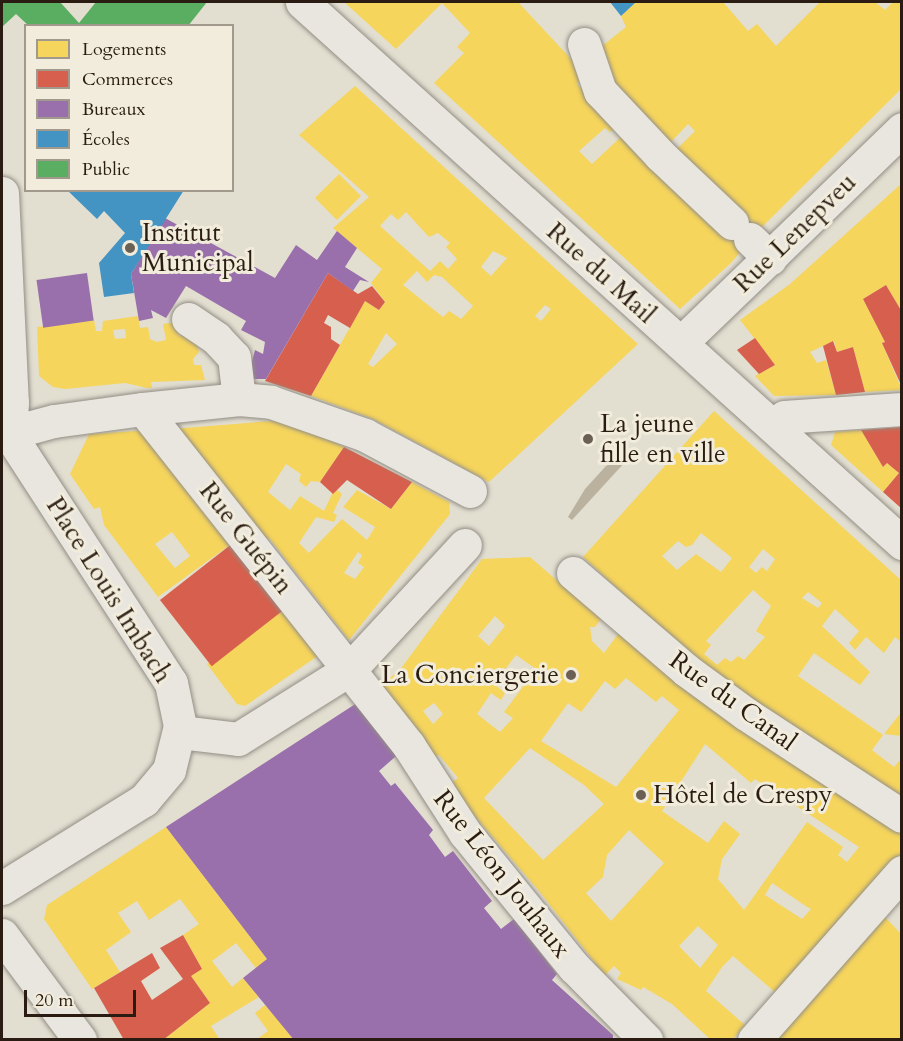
<!DOCTYPE html>
<meta charset="utf-8">
<style>
body{margin:0}
#map{position:relative;width:903px;height:1041px;overflow:hidden;background:#e2ded0;font-family:Cardo,serif}
div>[style]{position:absolute}
.water>*{inset:0;background:#bab29f}
.homes>*{inset:0;background:#f6d55c;transform-origin:0 0}
.shops>*{inset:0;background:#d6604d;transform-origin:0 0}
.offices>*{inset:0;background:#9970ab;transform-origin:0 0}
.schools>*{inset:0;background:#4393c3}
.public>*{inset:0;background:#5aae61}
.roads{filter:drop-shadow(0 0 2px #938e85) drop-shadow(0 0 2px #938e85)}
.minor>*{height:33px;margin:-16.5px;padding:0 16.5px;transform-origin:16.5px;border-radius:16.5px;background:#e9e6df}
.dots>*{width:16px;height:16px;translate:-50% -50%;box-sizing:border-box;border:3px solid #f1ecdb;border-radius:50%}
span{translate:-50% -50%;white-space:nowrap;text-align:center;line-height:1.15;-webkit-text-stroke:6px #f1ecdb;paint-order:stroke}
.poi-label{font-size:26px;color:#2a1c12}
.left{translate:0 -50%;text-align:left}
.right{translate:-100% -50%;text-align:right}
.street-label{font-size:26px;color:#2a1c12}
.frame{position:absolute;inset:0;border:3px solid #2a1c12;pointer-events:none}
.legend{position:absolute;left:24px;top:24px;width:210px;height:168px;box-sizing:border-box;background:#f1ecdb;border:2px solid #a1998b;margin:0;padding:8px 10px;list-style:none;font-size:18px;color:#2a1c12}
.legend li{display:flex;align-items:center;gap:12px;height:30px}
.legend b{width:30px;border:2px solid #a1998b}
.scale{position:absolute;left:24px;top:990px;width:112px;height:27px;box-sizing:border-box;border:3px solid #2a1c12;border-top:0;padding-left:8px;font-size:18px;line-height:21px;white-space:nowrap;color:#2a1c12;-webkit-text-stroke:4px #f1ecdb;paint-order:stroke}
</style>
<div id="map">
<div class="water">
<div style="clip-path:polygon(622px 457px,626px 461px,572px 520px,568px 517px,585px 489px,606px 466px)"></div>
</div>
<div class="homes">
<div style="clip-path:polygon(344px 2px,518px 2px,586px 75px,577px 84px,619px 126px,610px 132px,605px 128px,579px 151px,592px 164px,625px 133px,671px 155px,695px 131px,688px 124px,668px 145px,616px 96px,597px 50px,626px 27px,621px 16px,636px 2px,723px 2px,748px 31px,757px 24px,776px 46px,820px 2px,875px 2px,885px 10px,893px 2px,902px 2px,902px 88px,757px 232px,731px 263px,680px 309px,434px 83px,464px 53px,457px 47px,470px 33px,442px 3px,396px 49px)"></div>
<div style="clip-path:polygon(evenodd,355px 86px,638px 344px,489px 482px,373px 419px,311px 396px,365px 301px,379px 310px,385px 302px,371px 283px,382px 269px,333px 228px,369px 197px,299px 135px,355px 86px,406px 212px,429px 237px,438px 233px,450px 243px,446px 247px,457px 259px,448px 269px,440px 261px,430px 271px,380px 226px,391px 214px,398px 220px,406px 212px,355px 86px,493px 251px,507px 258px,491px 276px,481px 267px,493px 251px,355px 86px,417px 271px,427px 282px,434px 275px,442px 277px,473px 306px,461px 319px,449px 311px,443px 317px,403px 285px,417px 271px,355px 86px,545px 305px,551px 309px,541px 321px,535px 316px,545px 305px,355px 86px,386px 333px,397px 344px,373px 367px,368px 364px,386px 333px)"></div>
<div style="left:339px;top:174px;width:31px;height:34px;rotate:45deg"></div>
<div style="clip-path:polygon(902px 183px,902px 312px,886px 285px,863px 299px,885px 342px,882px 343px,902px 390px,865px 392px,853px 347px,837px 352px,834px 341px,810px 352px,817px 363px,826px 360px,836px 395px,774px 396px,755px 376px,775px 365px,740px 320px,790px 284px)"></div>
<div style="clip-path:polygon(evenodd,138px 316px,140px 328px,148px 327px,150px 339px,157px 342px,166px 340px,163px 324px,176px 322px,179px 336px,190px 334px,196px 340px,199px 352px,193px 359px,194px 365px,201px 365px,205px 380px,151px 382px,152px 388px,147px 388px,125px 383px,65px 389px,53px 387px,39px 376px,37px 327px,94px 320px,96px 331px,102px 331px,103px 321px,138px 316px,125px 329px,126px 338px,115px 339px,113px 330px,125px 329px)"></div>
<div style="clip-path:polygon(evenodd,714px 411px,902px 581px,902px 643px,895px 637px,884px 653px,866px 637px,855px 650px,849px 643px,859px 631px,835px 609px,822px 626px,870px 672px,860px 685px,814px 653px,798px 676px,883px 735px,872px 750px,894px 767px,902px 758px,902px 802px,718px 681px,583px 557px,714px 411px,701px 533px,732px 558px,721px 572px,696px 554px,677px 570px,662px 556px,678px 541px,686px 547px,692px 545px,701px 533px,714px 411px,763px 549px,775px 559px,767px 571px,762px 567px,756px 573px,749px 567px,763px 549px,714px 411px,753px 590px,771px 606px,756px 631px,765px 637px,744px 660px,738px 656px,731px 662px,725px 658px,717px 665px,704px 654px,711px 645px,706px 641px,753px 590px,714px 411px,808px 592px,822px 603px,818px 608px,802px 598px,808px 592px)"></div>
<div style="clip-path:polygon(evenodd,271px 421px,296px 424px,344px 447px,320px 482px,311px 481px,306px 487px,299px 481px,301px 474px,286px 464px,268px 492px,290px 510px,300px 496px,324px 511px,332px 494px,337px 490px,342px 494px,333px 513px,337px 515px,334px 522px,316px 517px,299px 543px,309px 553px,342px 519px,367px 540px,375px 527px,343px 507px,357px 490px,391px 509px,412px 482px,449px 502px,450px 514px,349px 640px,269px 538px,264px 544px,172px 429px,271px 421px,358px 552px,362px 555px,358px 563px,364px 567px,355px 579px,344px 573px,358px 552px)"></div>
<div style="clip-path:polygon(evenodd,151px 430px,238px 539px,158px 597px,104px 525px,100px 507px,94px 509px,70px 474px,89px 434px,151px 430px,172px 532px,190px 556px,175px 568px,155px 544px,172px 532px)"></div>
<div style="clip-path:polygon(861px 430px,883px 467px,887px 463px,899px 473px,883px 492px,831px 445px,835px 432px)"></div>
<div style="clip-path:polygon(evenodd,530px 557px,576px 597px,605px 613px,595px 627px,590px 627px,592px 641px,604px 653px,621px 630px,902px 828px,902px 852px,893px 864px,776px 993px,733px 956px,722px 967px,706px 991px,745px 1025px,732px 1040px,711px 1040px,672px 1004px,643px 987px,641px 990px,617px 979px,621px 973px,614px 966px,605px 975px,602px 972px,539px 891px,448px 785px,458px 778px,439px 755px,430px 761px,377px 688px,399px 671px,482px 559px,530px 557px,495px 616px,505px 626px,489px 646px,478px 636px,495px 616px,530px 557px,516px 655px,536px 669px,504px 712px,513px 718px,500px 732px,477px 714px,491px 693px,501px 700px,505px 693px,494px 684px,516px 655px,530px 557px,626px 678px,656px 702px,662px 696px,679px 710px,616px 787px,541px 741px,568px 703px,581px 712px,605px 681px,615px 689px,626px 678px,530px 557px,434px 703px,443px 714px,433px 724px,423px 711px,434px 703px,530px 557px,705px 744px,751px 783px,755px 779px,859px 847px,847px 862px,838px 855px,843px 847px,807px 822px,744px 910px,718px 879px,722px 859px,740px 834px,724px 821px,708px 843px,662px 811px,705px 744px,530px 557px,530px 748px,584px 785px,604px 804px,543px 860px,484px 798px,530px 748px,530px 557px,629px 830px,664px 863px,611px 921px,586px 893px,603px 877px,607px 855px,629px 830px,530px 557px,772px 883px,807px 907px,811px 909px,802px 919px,765px 895px,772px 883px,530px 557px,698px 926px,718px 945px,700px 968px,679px 946px,698px 926px)"></div>
<div style="clip-path:polygon(290px 605px,325px 651px,245px 706px,237px 704px,207px 664px)"></div>
<div style="clip-path:polygon(902px 714px,902px 736px,884px 734px,899px 715px)"></div>
<div style="clip-path:polygon(166px 827px,267px 959px,256px 968px,236px 943px,212px 961px,232px 987px,243px 978px,259px 997px,211px 1026px,220px 1040px,163px 1040px,210px 1003px,191px 976px,202px 969px,183px 935px,199px 924px,180px 899px,149px 920px,137px 901px,118px 913px,131px 932px,106px 950px,120px 972px,92px 989px,44px 919px,47px 905px)"></div>
<div style="clip-path:polygon(884px 916px,902px 935px,902px 1040px,772px 1040px)"></div>
<div style="clip-path:polygon(265px 1005px,280px 1022px,294px 1040px,256px 1040px,268px 1031px,255px 1013px)"></div>
</div>
<div class="shops">
<div style="clip-path:polygon(328px 273px,358px 294px,372px 286px,385px 302px,379px 310px,365px 301px,350px 328px,328px 315px,324px 323px,331px 327px,331px 339px,340px 345px,311px 396px,265px 381px)"></div>
<div style="clip-path:polygon(886px 285px,902px 312px,902px 387px,882px 343px,885px 342px,863px 299px)"></div>
<div style="clip-path:polygon(755px 338px,775px 365px,759px 374px,737px 350px)"></div>
<div style="clip-path:polygon(833px 341px,837px 352px,853px 347px,865px 392px,836px 395px,823px 346px)"></div>
<div style="clip-path:polygon(902px 427px,902px 509px,883px 492px,899px 473px,887px 463px,883px 467px,861px 430px)"></div>
<div style="clip-path:polygon(344px 447px,412px 482px,391px 509px,347px 480px,333px 494px,320px 482px)"></div>
<div style="left:238px;top:539px;width:84px;height:99px;rotate:52deg"></div>
<div style="clip-path:polygon(183px 935px,202px 969px,191px 976px,210px 1003px,163px 1040px,124px 1040px,94px 988px,152px 953px,160px 968px,141px 981px,152px 1000px,183px 979px,160px 948px)"></div>
</div>
<div class="offices">
<div style="clip-path:polygon(165px 218px,275px 278px,296px 245px,317px 260px,337px 231px,357px 248px,345px 267px,369px 282px,360px 280px,353px 291px,328px 273px,266px 379px,247px 379px,255px 350px,263px 354px,265px 342px,241px 330px,246px 321px,186px 286px,166px 318px,151px 310px,153px 318px,139px 321px,131px 274px)"></div>
<div style="left:87px;top:273px;width:48px;height:51px;rotate:82deg"></div>
<div style="clip-path:polygon(363px 699px,403px 750px,379px 771px,391px 786px,395px 783px,433px 830px,429px 835px,445px 857px,453px 851px,492px 901px,484px 908px,501px 929px,514px 919px,557px 974px,552px 980px,613px 1035px,613px 1040px,294px 1040px,243px 978px,267px 959px,166px 827px)"></div>
</div>
<div class="schools">
<div style="clip-path:polygon(610px 2px,636px 2px,621px 16px)"></div>
<div style="clip-path:polygon(67px 190px,184px 190px,131px 274px,134px 293px,104px 297px,99px 263px,125px 233px,104px 211px,97px 219px)"></div>
</div>
<div class="public">
<div style="clip-path:polygon(2px 2px,60px 2px,79px 23px,96px 2px,207px 2px,188px 26px,29px 26px,16px 14px,2px 27px)"></div>
</div>
<div class="roads">
<div class="minor">
<div style="left:302px;top:2px;width:808px;rotate:42.04deg"></div>
<div style="left:584px;top:44px;width:50px;rotate:71.2deg"></div>
<div style="left:600px;top:91px;width:88px;rotate:46.8deg"></div>
<div style="left:660px;top:155px;width:99px;rotate:43.4deg"></div>
<div style="left:2px;top:193px;width:209px;rotate:87.3deg"></div>
<div style="left:12px;top:402px;width:33px;rotate:93deg"></div>
<div style="left:750px;top:239px;width:28px;rotate:44deg"></div>
<div style="left:188px;top:319px;width:34px;rotate:34deg"></div>
<div style="left:216px;top:338px;width:26px;rotate:47deg"></div>
<div style="left:234px;top:357px;width:42px;rotate:83.2deg"></div>
<div style="left:688px;top:336px;width:298px;rotate:-44deg"></div>
<div style="left:143px;top:409px;width:429px;rotate:51.7deg"></div>
<div style="left:409px;top:746px;width:103px;rotate:57.2deg"></div>
<div style="left:465px;top:833px;width:173px;rotate:50.9deg"></div>
<div style="left:574px;top:967px;width:103px;rotate:45.4deg"></div>
<div style="left:784px;top:417px;width:118px;rotate:-3.9deg"></div>
<div style="left:2px;top:435px;width:54px;rotate:-15.1deg"></div>
<div style="left:54px;top:421px;width:90px;rotate:-7.7deg"></div>
<div style="left:143px;top:409px;width:97px;rotate:-5.9deg"></div>
<div style="left:239px;top:399px;width:32px;rotate:5deg"></div>
<div style="left:271px;top:402px;width:100px;rotate:19.3deg"></div>
<div style="left:365px;top:435px;width:119px;rotate:28.1deg"></div>
<div style="left:573px;top:573px;width:149px;rotate:40.6deg"></div>
<div style="left:686px;top:670px;width:74px;rotate:36.3deg"></div>
<div style="left:746px;top:714px;width:186px;rotate:33.2deg"></div>
<div style="left:180px;top:732px;width:58px;rotate:6.9deg"></div>
<div style="left:238px;top:739px;width:132px;rotate:-32deg"></div>
<div style="left:350px;top:669px;width:169px;rotate:-47.2deg"></div>
<div style="left:2px;top:888px;width:167px;rotate:-31.8deg"></div>
<div style="left:144px;top:800px;width:39px;rotate:-50deg"></div>
<div style="left:169px;top:770px;width:45px;rotate:-76deg"></div>
<div style="left:180px;top:726px;width:44px;rotate:-101.8deg"></div>
<div style="left:171px;top:683px;width:296px;rotate:-123deg"></div>
<div style="left:2px;top:935px;width:131px;rotate:53.4deg"></div>
<div style="left:754px;top:1040px;width:224px;rotate:-48.6deg"></div>
</div>
</div>
<div class="dots">
<div style="left:130px;top:248px;background:#6a6054"></div>
<div style="left:588px;top:439px;background:#6a6054"></div>
<div style="left:571px;top:675px;background:#6a6054"></div>
<div style="left:641px;top:795px;background:#6a6054"></div>
</div>
<div class="poi-label">
<span class="left" style="left:142px;top:248px">Institut<br>Municipal</span>
<span class="left" style="left:600px;top:439px">La jeune<br>fille en ville</span>
<span class="right" style="left:559px;top:675px">La Conciergerie</span>
<span class="left" style="left:653px;top:795px">Hôtel de Crespy</span>
</div>
<div class="street-label">
<span style="left:795px;top:233px;rotate:-44deg">Rue Lenepveu</span>
<span style="left:601px;top:273px;rotate:42deg">Rue du Mail</span>
<span style="left:246px;top:538px;rotate:52deg">Rue Guépin</span>
<span style="left:109px;top:590px;rotate:58deg">Place Louis Imbach</span>
<span style="left:733px;top:701px;rotate:36deg">Rue du Canal</span>
<span style="left:502px;top:874px;rotate:52deg">Rue Léon Jouhaux</span>
</div>
<div class="frame"></div>
<ul class="legend">
<li><b style="height:16px;background:#f6d55c"></b>Logements</li>
<li><b style="height:16px;background:#d6604d"></b>Commerces</li>
<li><b style="height:16px;background:#9970ab"></b>Bureaux</li>
<li><b style="height:16px;background:#4393c3"></b>Écoles</li>
<li><b style="height:16px;background:#5aae61"></b>Public</li>
</ul>
<div class="scale">20 m</div>
</div>
